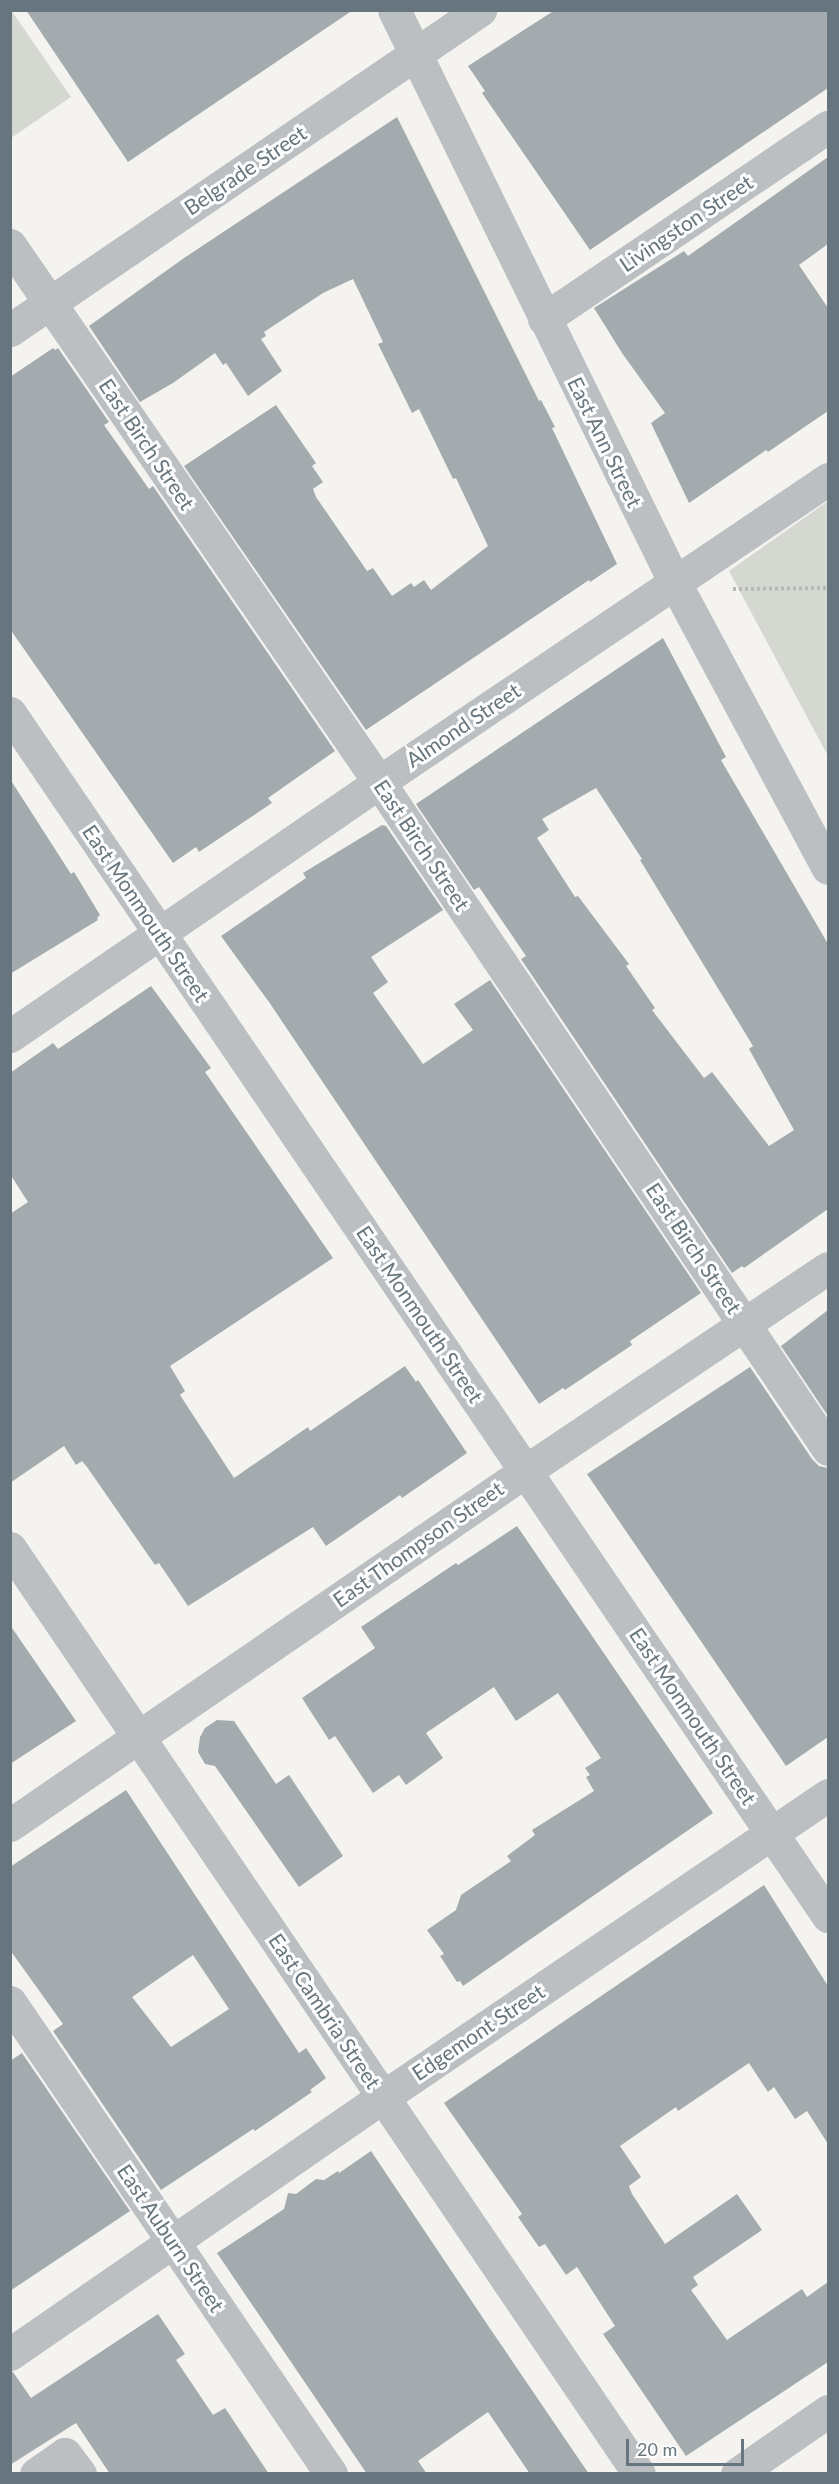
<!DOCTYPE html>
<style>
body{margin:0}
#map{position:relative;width:839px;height:2484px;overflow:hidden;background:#f4f3f0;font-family:Lato,sans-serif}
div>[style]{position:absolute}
.green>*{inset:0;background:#d4d8d0}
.building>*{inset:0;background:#a3abaf}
.path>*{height:4px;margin-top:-2px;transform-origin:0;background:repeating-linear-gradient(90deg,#b5b8ba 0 3px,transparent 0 6px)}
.minor>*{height:33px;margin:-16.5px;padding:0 16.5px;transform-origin:16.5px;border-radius:16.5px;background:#bbbfc2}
span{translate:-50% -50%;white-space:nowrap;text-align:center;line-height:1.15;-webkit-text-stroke:6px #fff;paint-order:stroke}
.street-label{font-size:21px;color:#67767e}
.frame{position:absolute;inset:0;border:12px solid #67767e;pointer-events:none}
.scale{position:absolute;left:626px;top:2439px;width:118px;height:27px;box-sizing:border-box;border:3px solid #67767e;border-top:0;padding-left:8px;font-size:18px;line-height:21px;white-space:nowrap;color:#67767e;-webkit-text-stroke:4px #fff;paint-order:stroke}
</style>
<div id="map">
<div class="green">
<div style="clip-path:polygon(11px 10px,71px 97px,11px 138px,10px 11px)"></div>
<div style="clip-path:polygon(828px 501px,828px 756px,729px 571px)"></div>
</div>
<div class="building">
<div style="clip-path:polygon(26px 10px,353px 10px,128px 162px)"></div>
<div style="clip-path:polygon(555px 10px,828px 10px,828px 88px,590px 250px,482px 93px,485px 91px,468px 66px)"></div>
<div style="clip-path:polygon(397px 117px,539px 401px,541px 400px,555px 427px,552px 428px,617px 564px,590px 582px,589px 580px,366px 730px,184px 466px,276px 405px,316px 463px,312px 466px,323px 482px,313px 489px,316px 497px,367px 571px,373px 568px,392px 596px,411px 583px,414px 587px,424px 580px,431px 590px,488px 546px,456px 478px,453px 479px,419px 409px,412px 413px,378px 344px,383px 342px,353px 279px,323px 293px,264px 332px,266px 336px,261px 339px,282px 371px,248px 396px,226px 363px,223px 365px,215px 353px,173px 383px,140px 402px,89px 326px,184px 258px)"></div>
<div style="clip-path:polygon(828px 157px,828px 244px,799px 265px,828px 308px,828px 411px,768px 452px,766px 450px,689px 503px,651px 423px,665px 413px,622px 353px,594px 308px,684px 251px,688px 256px)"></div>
<div style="clip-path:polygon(53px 348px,55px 350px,58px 348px,109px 422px,104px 425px,149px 489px,153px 486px,335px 751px,268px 798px,272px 803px,199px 852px,196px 847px,173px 863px,10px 629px,10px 377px)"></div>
<div style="clip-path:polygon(evenodd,663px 638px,726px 757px,721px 760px,828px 944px,828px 1209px,744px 1268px,742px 1266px,732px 1273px,521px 959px,526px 956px,479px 887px,474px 890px,416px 804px,663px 638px,596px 788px,642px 859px,640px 860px,753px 1046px,749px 1049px,794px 1130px,769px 1146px,712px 1072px,704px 1078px,652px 1010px,655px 1008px,626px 966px,629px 964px,578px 896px,575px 897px,537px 838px,549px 830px,542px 819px,596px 788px)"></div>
<div style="clip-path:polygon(10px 779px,71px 874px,74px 872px,100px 915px,97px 918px,98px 920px,10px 974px)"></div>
<div style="clip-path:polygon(382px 825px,386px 826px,443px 910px,371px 957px,388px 982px,373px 993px,423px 1064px,473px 1030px,454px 1004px,490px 980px,701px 1293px,630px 1341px,632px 1345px,565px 1390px,563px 1388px,539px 1404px,269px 1002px,221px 936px,306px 878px,303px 873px)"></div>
<div style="clip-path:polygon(151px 986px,211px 1068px,205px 1072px,333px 1258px,170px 1366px,185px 1391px,180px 1395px,234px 1478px,308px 1427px,310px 1431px,405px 1366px,416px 1382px,418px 1380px,467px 1453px,402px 1498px,400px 1495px,326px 1546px,313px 1527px,188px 1606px,159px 1563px,155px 1565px,87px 1467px,82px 1461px,76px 1465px,64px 1446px,10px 1483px,10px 1214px,28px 1202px,10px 1174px,10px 1073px,53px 1043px,58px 1049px)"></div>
<div style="clip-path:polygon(828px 1310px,828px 1416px,781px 1346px)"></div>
<div style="clip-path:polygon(750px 1367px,812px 1459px,819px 1466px,828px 1468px,828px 1737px,786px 1766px,587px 1474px)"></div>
<div style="clip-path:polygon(517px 1526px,713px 1813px,463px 1986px,460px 1981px,457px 1982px,440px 1956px,444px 1954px,427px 1930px,456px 1910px,461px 1895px,511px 1861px,507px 1856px,535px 1835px,532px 1830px,594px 1791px,586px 1777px,590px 1775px,585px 1768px,601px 1758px,558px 1693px,516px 1721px,494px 1687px,426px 1733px,443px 1758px,406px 1785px,399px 1775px,373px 1793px,335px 1736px,329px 1740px,302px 1698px,375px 1648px,361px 1627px,456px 1563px,458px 1565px)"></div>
<div style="clip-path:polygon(10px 1625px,76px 1721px,10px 1764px)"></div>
<div style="clip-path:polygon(217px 1720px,234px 1721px,276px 1784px,289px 1775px,343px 1856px,299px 1887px,215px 1766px,205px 1764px,198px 1752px,200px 1737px,205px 1728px)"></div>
<div style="clip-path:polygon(evenodd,126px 1790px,299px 2053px,306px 2048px,326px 2078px,310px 2090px,312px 2092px,255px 2131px,253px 2129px,161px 2190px,53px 2031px,63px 2024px,10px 1950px,10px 1867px,126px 1790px,193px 1955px,229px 2009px,171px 2047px,132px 1997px,193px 1955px)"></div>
<div style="clip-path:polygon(764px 1885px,828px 1986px,828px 2144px,807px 2111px,795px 2119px,774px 2087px,768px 2092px,749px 2063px,678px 2111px,676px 2107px,620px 2146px,641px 2177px,629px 2186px,632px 2194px,665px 2244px,737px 2194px,762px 2230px,693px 2277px,698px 2285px,691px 2290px,727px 2340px,802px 2289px,807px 2297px,828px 2282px,828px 2362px,686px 2456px,603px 2334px,615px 2326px,577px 2267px,566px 2275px,545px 2244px,539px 2247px,518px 2217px,522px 2214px,444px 2103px)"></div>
<div style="clip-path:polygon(22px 2053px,130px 2211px,10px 2291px,10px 2061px)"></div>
<div style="clip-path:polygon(371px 2151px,489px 2327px,589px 2474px,530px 2474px,488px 2412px,418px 2461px,427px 2474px,367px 2474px,270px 2331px,217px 2253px,284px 2209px,288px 2193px,296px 2194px,316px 2179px,324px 2180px,338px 2171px,339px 2173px)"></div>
<div style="clip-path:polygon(158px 2314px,185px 2354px,176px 2360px,213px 2415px,225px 2408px,269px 2474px,110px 2474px,76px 2423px,10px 2465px,10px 2373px,13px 2372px,31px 2398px)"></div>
</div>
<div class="path">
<div style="left:733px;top:589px;width:95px;rotate:-0.6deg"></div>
</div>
<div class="minor">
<div style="left:394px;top:10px;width:638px;rotate:63.88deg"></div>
<div style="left:675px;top:583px;width:323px;rotate:61.8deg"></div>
<div style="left:10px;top:245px;width:652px;rotate:55.51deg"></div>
<div style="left:379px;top:782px;width:804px;rotate:56.05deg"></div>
<div style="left:544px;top:319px;width:343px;rotate:-34.1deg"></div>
<div style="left:10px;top:330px;width:569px;rotate:-34.25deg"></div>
<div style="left:10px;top:713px;width:1455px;rotate:55.79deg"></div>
<div style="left:10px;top:1036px;width:448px;rotate:-34.5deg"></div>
<div style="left:379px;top:782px;width:542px;rotate:-34.01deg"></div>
<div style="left:10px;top:1548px;width:1119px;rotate:55.81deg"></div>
<div style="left:10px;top:1825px;width:627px;rotate:-34.48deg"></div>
<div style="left:527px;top:1470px;width:362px;rotate:-33.9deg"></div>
<div style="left:10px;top:2002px;width:571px;rotate:55.78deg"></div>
<div style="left:10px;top:2354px;width:453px;rotate:-34.6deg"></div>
<div style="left:383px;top:2097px;width:538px;rotate:-34.16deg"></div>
<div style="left:36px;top:2474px;width:35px;rotate:-35deg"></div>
<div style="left:65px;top:2454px;width:25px;rotate:53deg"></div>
<div style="left:737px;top:2474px;width:111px;rotate:-34.7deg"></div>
</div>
<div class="street-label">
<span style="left:245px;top:170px;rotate:-34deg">Belgrade Street</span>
<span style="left:686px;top:223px;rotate:-34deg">Livingston Street</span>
<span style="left:605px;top:442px;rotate:64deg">East Ann Street</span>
<span style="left:147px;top:444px;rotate:56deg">East Birch Street</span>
<span style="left:463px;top:725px;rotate:-34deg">Almond Street</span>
<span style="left:422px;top:845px;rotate:56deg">East Birch Street</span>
<span style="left:146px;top:913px;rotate:56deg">East Monmouth Street</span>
<span style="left:694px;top:1248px;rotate:56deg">East Birch Street</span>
<span style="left:420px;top:1314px;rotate:56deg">East Monmouth Street</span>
<span style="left:418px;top:1544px;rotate:-35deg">East Thompson Street</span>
<span style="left:693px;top:1716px;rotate:56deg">East Monmouth Street</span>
<span style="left:325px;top:2011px;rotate:56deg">East Cambria Street</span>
<span style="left:478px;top:2032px;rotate:-34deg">Edgemont Street</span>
<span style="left:171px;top:2238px;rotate:56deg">East Auburn Street</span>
</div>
<div class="frame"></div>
<div class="scale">20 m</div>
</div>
